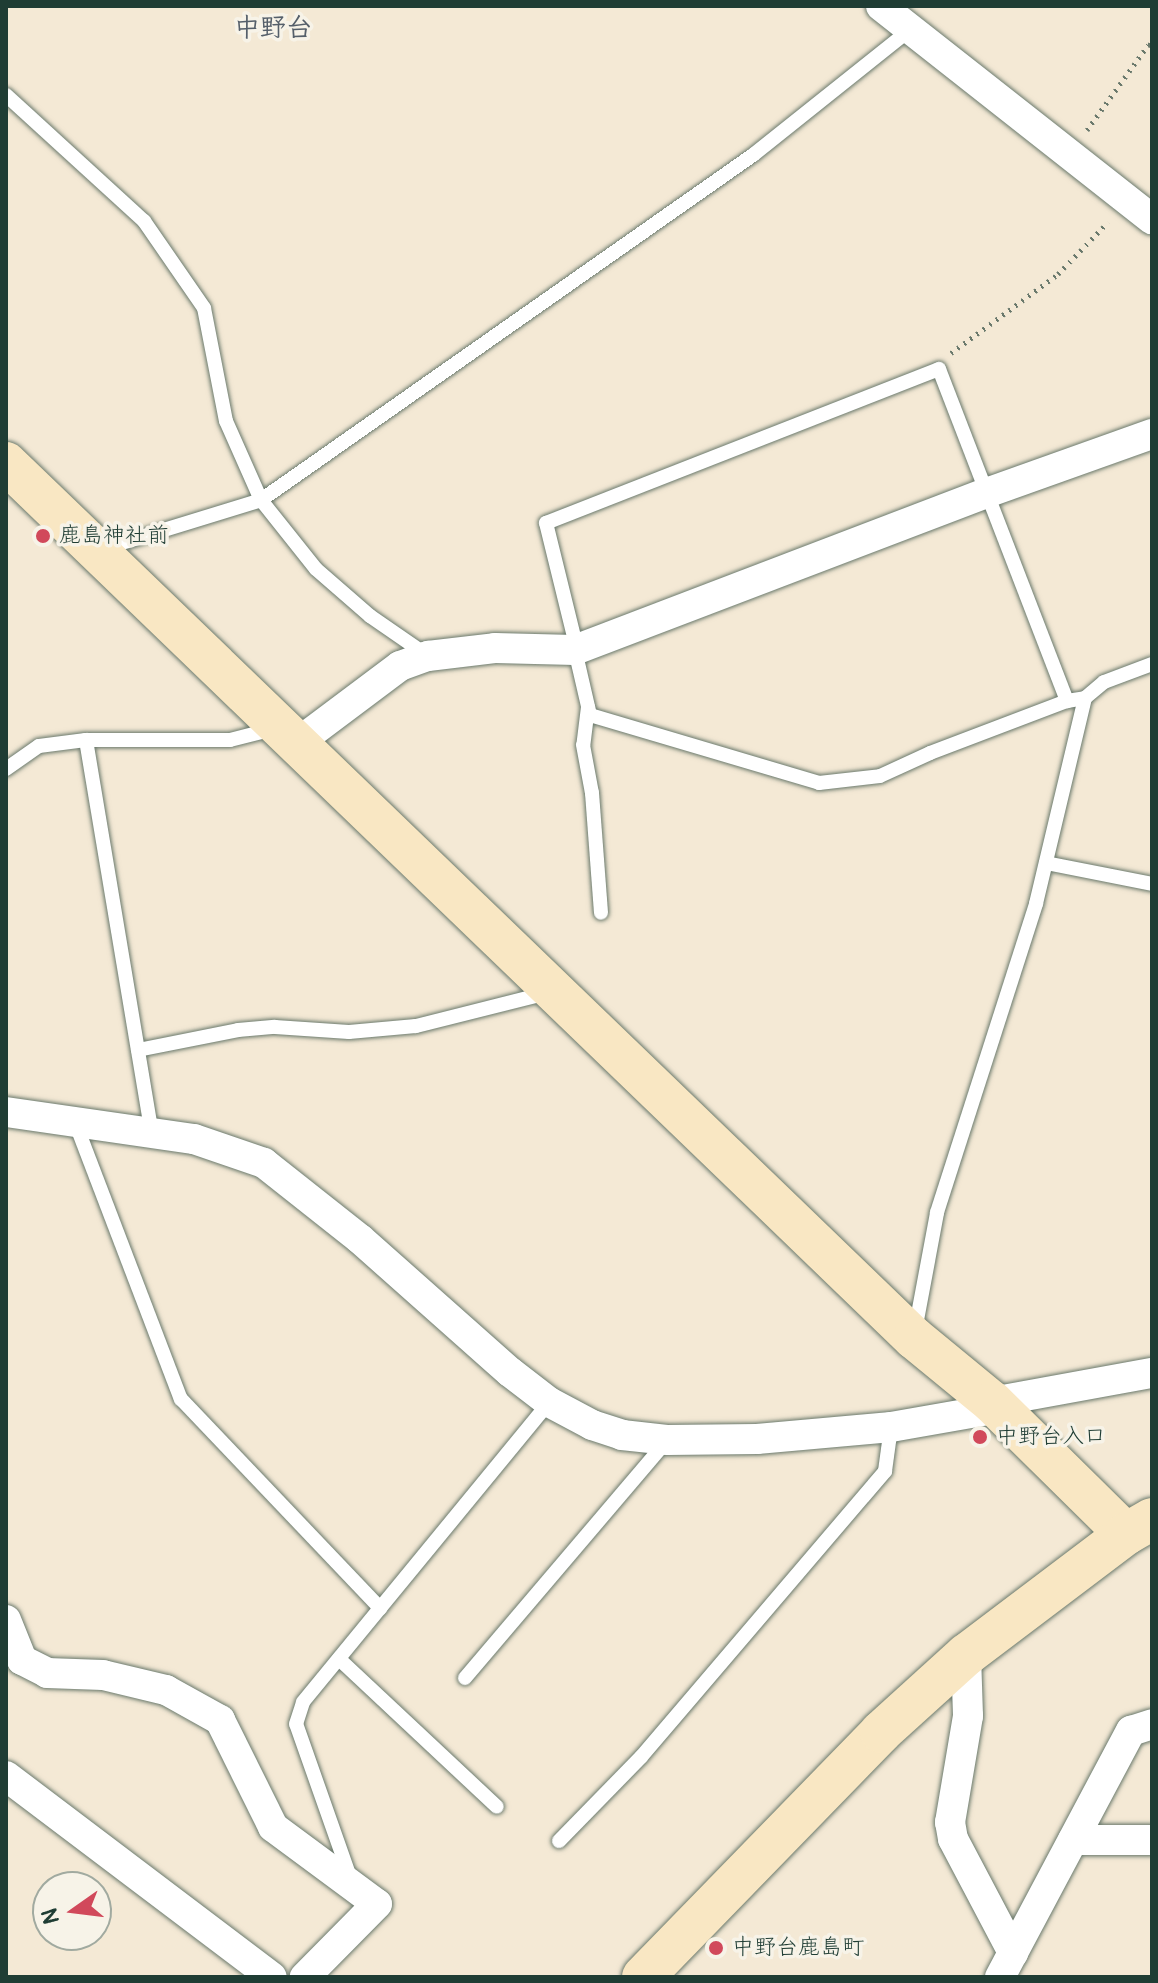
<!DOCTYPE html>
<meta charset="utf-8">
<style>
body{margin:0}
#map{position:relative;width:1158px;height:1983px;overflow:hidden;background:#f4e9d5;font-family:Pangolin,"Klee One",sans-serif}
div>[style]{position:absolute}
.path>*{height:5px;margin-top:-2.5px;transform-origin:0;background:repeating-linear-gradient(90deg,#6a796c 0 2px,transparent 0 8px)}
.roads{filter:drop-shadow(0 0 2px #6a796c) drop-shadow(0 0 2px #6a796c)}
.lane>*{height:14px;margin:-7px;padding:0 7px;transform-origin:7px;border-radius:7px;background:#fff}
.street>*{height:30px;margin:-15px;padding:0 15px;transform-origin:15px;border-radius:15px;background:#fff}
.secondary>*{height:42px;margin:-21px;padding:0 21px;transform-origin:21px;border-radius:21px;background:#f9e7c3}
.dots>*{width:22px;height:22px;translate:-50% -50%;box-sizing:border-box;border:4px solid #f7f3e8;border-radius:50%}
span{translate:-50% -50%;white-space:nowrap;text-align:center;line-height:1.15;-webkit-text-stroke:7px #f7f3e8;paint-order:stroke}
.poi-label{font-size:22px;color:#1f3d34}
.left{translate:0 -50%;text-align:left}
.quarter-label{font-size:26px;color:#555f6a;font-weight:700}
.frame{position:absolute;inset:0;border:8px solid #1f3d34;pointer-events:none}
.north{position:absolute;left:32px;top:1871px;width:80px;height:80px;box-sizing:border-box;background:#f7f3e8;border:2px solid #a1aaa0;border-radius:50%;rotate:256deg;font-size:22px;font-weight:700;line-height:32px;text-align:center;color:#1f3d34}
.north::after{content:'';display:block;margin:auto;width:28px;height:36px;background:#d1495b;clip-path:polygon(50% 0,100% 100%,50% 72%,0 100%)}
</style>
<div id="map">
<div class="path">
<div style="left:1087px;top:130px;width:105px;rotate:-54.3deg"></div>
<div style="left:1148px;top:45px;width:4px;rotate:-14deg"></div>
<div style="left:951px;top:353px;width:133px;rotate:-36.4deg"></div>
<div style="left:1058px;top:274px;width:72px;rotate:-46.1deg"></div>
</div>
<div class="roads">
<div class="lane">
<div style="left:6px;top:95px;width:187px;rotate:42.4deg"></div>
<div style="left:144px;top:221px;width:106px;rotate:55.4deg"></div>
<div style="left:204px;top:308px;width:115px;rotate:79deg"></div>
<div style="left:226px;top:421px;width:86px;rotate:66.1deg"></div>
<div style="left:261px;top:500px;width:88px;rotate:51.4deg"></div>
<div style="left:316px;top:569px;width:72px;rotate:41deg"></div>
<div style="left:370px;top:616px;width:70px;rotate:34.6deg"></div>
<div style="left:102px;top:549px;width:166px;rotate:-17.1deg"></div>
<div style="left:261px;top:500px;width:601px;rotate:-35.04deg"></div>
<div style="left:753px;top:155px;width:203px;rotate:-38.6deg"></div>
<div style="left:577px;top:649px;width:130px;rotate:-103.8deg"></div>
<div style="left:546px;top:523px;width:422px;rotate:-21.4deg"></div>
<div style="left:939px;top:369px;width:356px;rotate:68.9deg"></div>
<div style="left:575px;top:650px;width:67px;rotate:77deg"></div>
<div style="left:590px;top:715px;width:239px;rotate:16.5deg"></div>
<div style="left:819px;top:783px;width:61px;rotate:-6.5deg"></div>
<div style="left:880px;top:776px;width:55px;rotate:-24.7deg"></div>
<div style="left:930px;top:753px;width:147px;rotate:-20.8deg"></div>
<div style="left:1067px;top:701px;width:18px;rotate:-9deg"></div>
<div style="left:1085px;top:698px;width:212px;rotate:103.4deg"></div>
<div style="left:1036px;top:904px;width:324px;rotate:107.8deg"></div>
<div style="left:937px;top:1213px;width:119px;rotate:100.6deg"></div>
<div style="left:1085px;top:698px;width:25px;rotate:-40deg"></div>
<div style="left:1104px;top:682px;width:51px;rotate:-20.6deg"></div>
<div style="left:588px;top:707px;width:38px;rotate:97deg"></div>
<div style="left:583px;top:745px;width:49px;rotate:79.4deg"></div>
<div style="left:592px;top:793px;width:120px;rotate:85.7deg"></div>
<div style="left:86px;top:740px;width:399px;rotate:80.5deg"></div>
<div style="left:6px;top:769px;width:40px;rotate:-34.9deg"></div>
<div style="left:39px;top:746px;width:47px;rotate:-7.3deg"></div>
<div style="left:86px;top:740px;width:144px"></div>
<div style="left:230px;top:740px;width:44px;rotate:-14.3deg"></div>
<div style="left:1046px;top:863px;width:108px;rotate:11.2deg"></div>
<div style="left:138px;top:1050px;width:102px;rotate:-11.3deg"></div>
<div style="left:238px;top:1030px;width:37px;rotate:-5deg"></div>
<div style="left:275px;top:1027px;width:74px;rotate:3.9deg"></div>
<div style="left:349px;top:1032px;width:67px;rotate:-5.1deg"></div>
<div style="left:416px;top:1026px;width:135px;rotate:-14.1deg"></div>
<div style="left:75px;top:1122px;width:297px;rotate:69.1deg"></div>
<div style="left:181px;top:1399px;width:289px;rotate:46.4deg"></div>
<div style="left:339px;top:1659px;width:216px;rotate:43.1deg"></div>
<div style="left:465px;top:1678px;width:311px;rotate:-49.6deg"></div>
<div style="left:559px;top:1841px;width:117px;rotate:-45.7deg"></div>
<div style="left:641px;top:1757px;width:376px;rotate:-49.5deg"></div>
<div style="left:885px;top:1471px;width:44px;rotate:-82.2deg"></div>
<div style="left:350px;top:1877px;width:162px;rotate:-109.4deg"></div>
<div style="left:296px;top:1724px;width:23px;rotate:-72deg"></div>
<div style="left:303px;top:1702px;width:388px;rotate:-50.6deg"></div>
</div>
<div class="street">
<div style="left:881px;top:6px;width:345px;rotate:38.2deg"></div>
<div style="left:296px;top:744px;width:130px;rotate:-36.9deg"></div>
<div style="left:400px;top:666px;width:30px;rotate:-20deg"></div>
<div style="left:428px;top:656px;width:67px;rotate:-6.8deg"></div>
<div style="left:495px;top:648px;width:80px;rotate:1.4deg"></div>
<div style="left:575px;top:650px;width:443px;rotate:-20.9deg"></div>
<div style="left:989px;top:492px;width:173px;rotate:-19.6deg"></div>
<div style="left:6px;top:1112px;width:190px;rotate:8.2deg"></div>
<div style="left:194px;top:1139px;width:74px;rotate:18.9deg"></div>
<div style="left:264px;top:1163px;width:122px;rotate:38.4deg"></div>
<div style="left:360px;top:1239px;width:200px;rotate:41.6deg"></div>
<div style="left:510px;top:1372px;width:49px;rotate:37.6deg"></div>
<div style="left:549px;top:1402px;width:49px;rotate:28.1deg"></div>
<div style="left:592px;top:1425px;width:32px;rotate:18deg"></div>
<div style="left:622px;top:1435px;width:45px;rotate:6.3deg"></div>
<div style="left:667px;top:1440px;width:90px;rotate:-0.6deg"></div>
<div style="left:757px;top:1439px;width:135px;rotate:-5.1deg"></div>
<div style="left:891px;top:1427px;width:110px;rotate:-10deg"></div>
<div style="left:992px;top:1402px;width:163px;rotate:-10.3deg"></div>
<div style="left:6px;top:1620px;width:43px;rotate:68.2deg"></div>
<div style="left:22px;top:1660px;width:28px;rotate:27deg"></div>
<div style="left:47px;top:1673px;width:56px;rotate:2deg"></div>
<div style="left:103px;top:1675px;width:65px;rotate:13.4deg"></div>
<div style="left:166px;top:1690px;width:62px;rotate:29.1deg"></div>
<div style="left:220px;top:1720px;width:119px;rotate:63.6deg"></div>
<div style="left:273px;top:1827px;width:129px;rotate:36.5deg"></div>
<div style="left:377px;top:1904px;width:103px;rotate:134.6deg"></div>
<div style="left:966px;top:1655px;width:61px;rotate:88.1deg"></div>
<div style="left:968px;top:1716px;width:108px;rotate:99.6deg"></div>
<div style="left:950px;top:1822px;width:17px;rotate:80deg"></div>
<div style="left:953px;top:1839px;width:129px;rotate:62.2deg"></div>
<div style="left:6px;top:1776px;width:333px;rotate:37.1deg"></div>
<div style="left:1073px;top:1840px;width:79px"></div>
<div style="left:1000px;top:1977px;width:279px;rotate:-62deg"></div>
<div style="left:1131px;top:1731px;width:22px;rotate:-18deg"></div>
</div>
<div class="secondary">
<div style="left:6px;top:463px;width:1261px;rotate:43.94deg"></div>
<div style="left:914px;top:1338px;width:101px;rotate:39.4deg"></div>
<div style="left:992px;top:1402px;width:188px;rotate:44.6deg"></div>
<div style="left:643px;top:1977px;width:342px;rotate:-45.8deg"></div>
<div style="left:881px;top:1732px;width:115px;rotate:-42.2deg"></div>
<div style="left:966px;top:1655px;width:201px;rotate:-37.1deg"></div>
<div style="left:1126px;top:1534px;width:30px;rotate:-30deg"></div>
</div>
</div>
<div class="dots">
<div style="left:43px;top:536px;background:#d1495b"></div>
<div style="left:980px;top:1437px;background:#d1495b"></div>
<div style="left:716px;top:1948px;background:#d1495b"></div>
</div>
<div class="poi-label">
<span class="left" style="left:59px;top:536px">鹿島神社前</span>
<span class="left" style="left:996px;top:1437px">中野台入口</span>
<span class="left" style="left:732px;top:1948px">中野台鹿島町</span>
</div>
<div class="quarter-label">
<span style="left:273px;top:29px">中野台</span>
</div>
<div class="frame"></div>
<div class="north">N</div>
</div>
